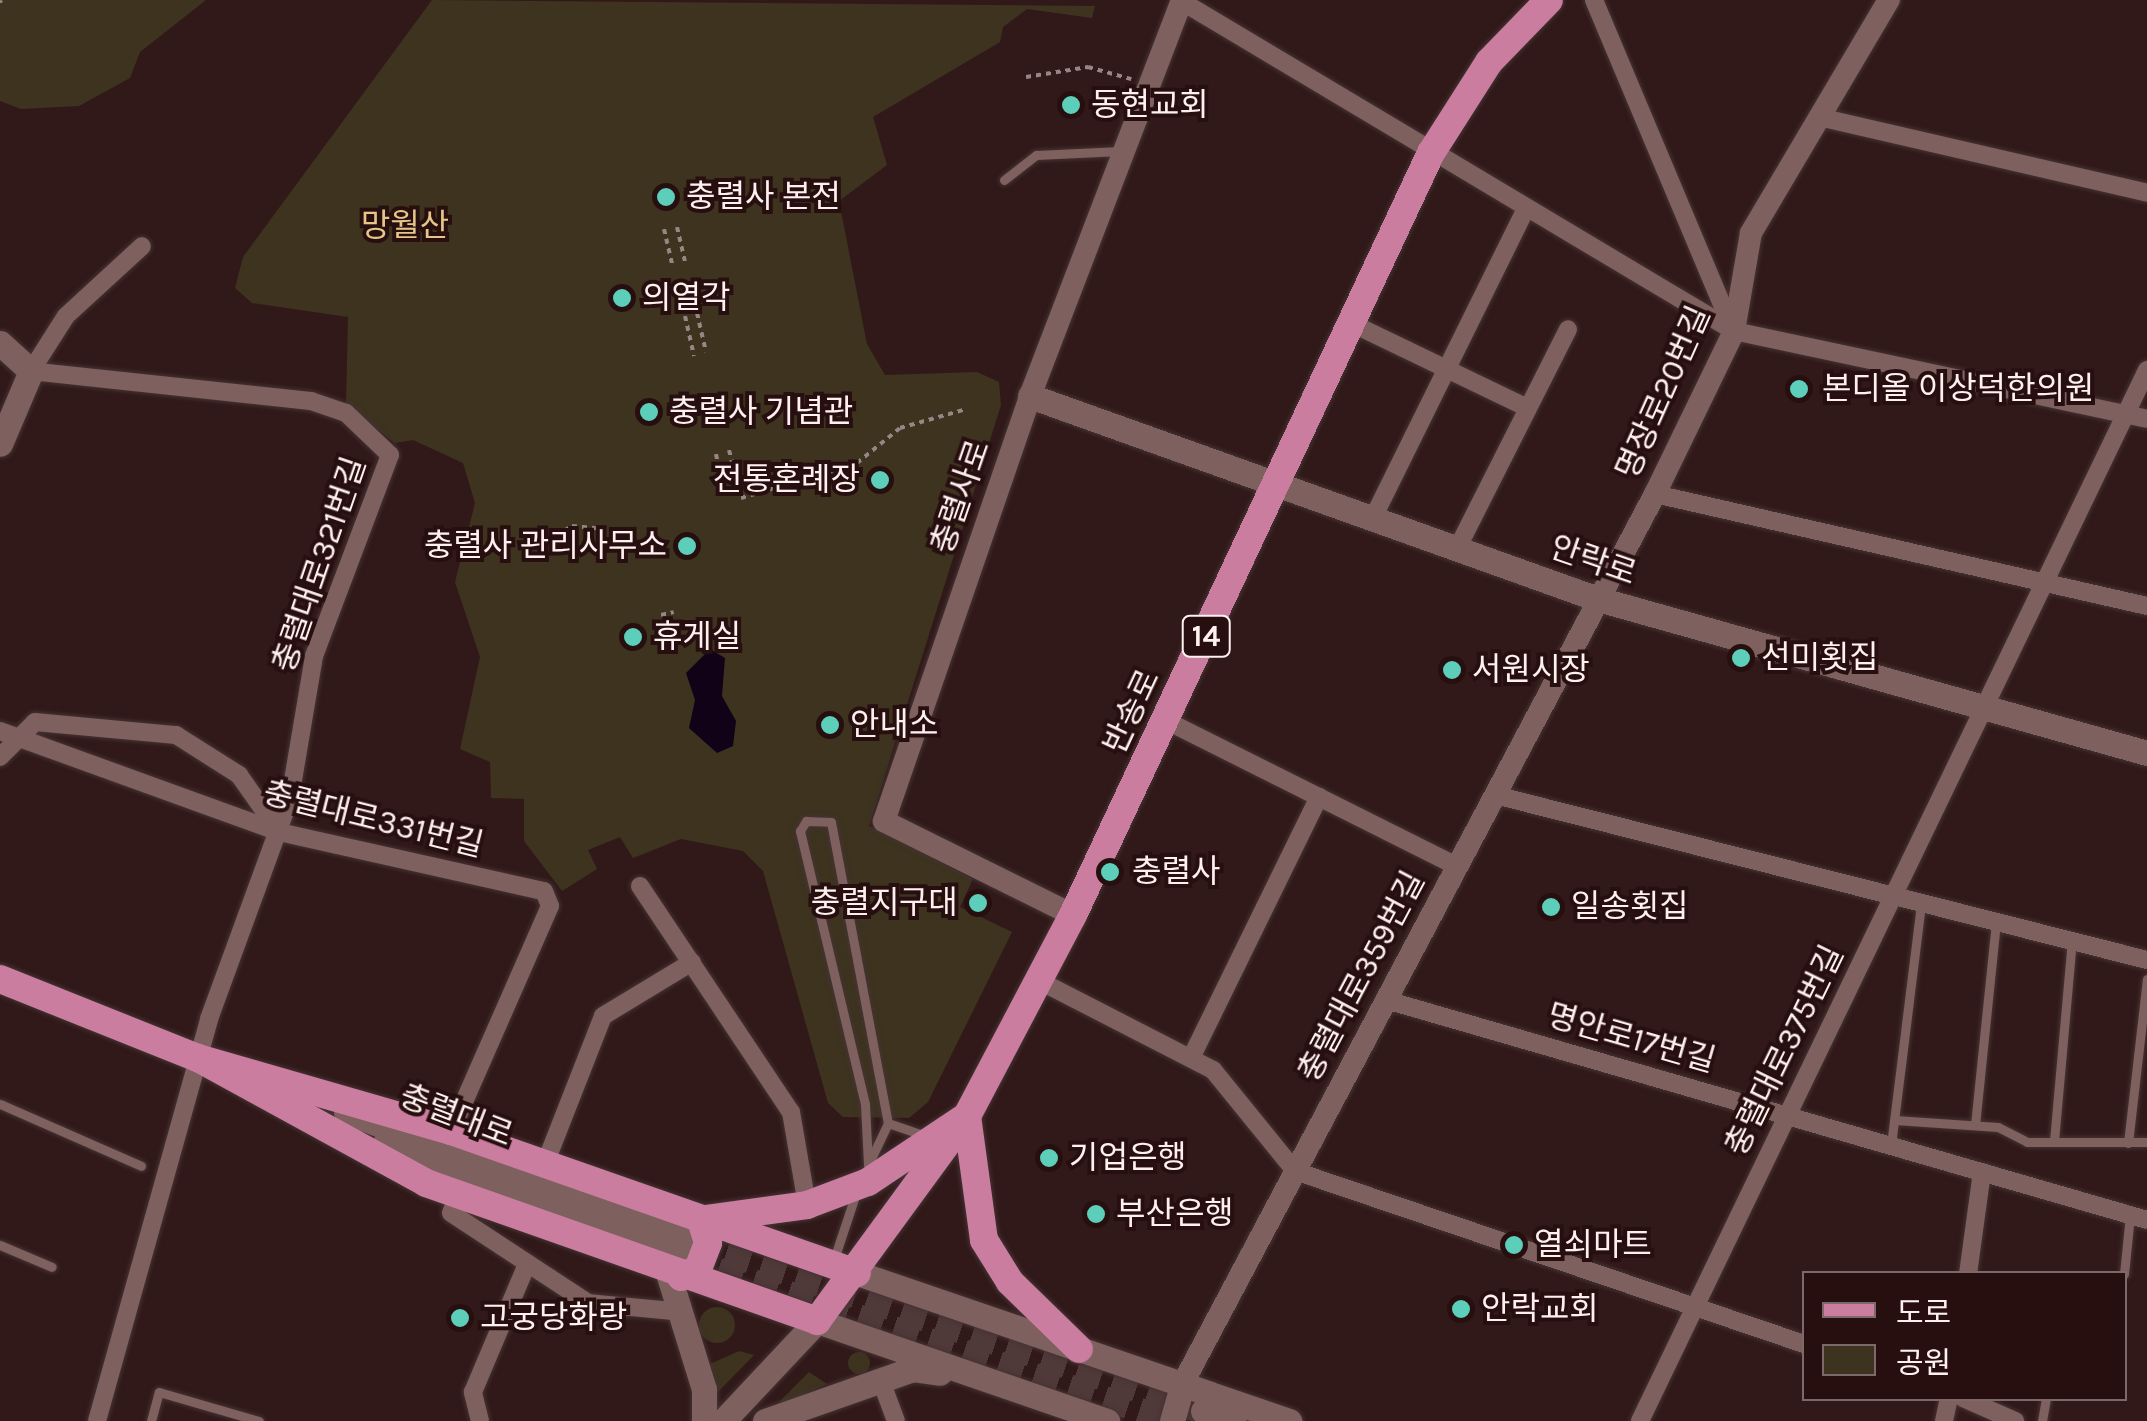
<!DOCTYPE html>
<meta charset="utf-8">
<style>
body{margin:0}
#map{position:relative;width:2147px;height:1421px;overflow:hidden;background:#311919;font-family:Karla,"Noto Sans KR",sans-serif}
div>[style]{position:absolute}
.green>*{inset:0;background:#3d331f}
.round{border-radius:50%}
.water>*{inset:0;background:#120218}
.secondary-tunnel>*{height:25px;margin-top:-12.5px;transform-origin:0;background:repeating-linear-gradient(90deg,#503939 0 25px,transparent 0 37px)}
.path>*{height:4px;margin-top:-2px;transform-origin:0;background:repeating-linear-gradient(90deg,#988585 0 5px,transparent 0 10px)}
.roads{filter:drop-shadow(0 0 2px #463334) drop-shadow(0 0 2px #463334)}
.service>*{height:9px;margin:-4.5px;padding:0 4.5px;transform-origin:4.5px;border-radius:4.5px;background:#7e605f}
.minor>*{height:18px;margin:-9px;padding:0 9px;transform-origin:9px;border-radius:9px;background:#7e605f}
.tertiary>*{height:22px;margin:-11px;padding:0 11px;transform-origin:11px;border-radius:11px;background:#7e605f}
.secondary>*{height:25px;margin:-12.5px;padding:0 12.5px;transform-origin:12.5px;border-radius:12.5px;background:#7e605f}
.primary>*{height:28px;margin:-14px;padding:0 14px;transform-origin:14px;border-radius:14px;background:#cb7da0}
.dots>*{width:28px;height:28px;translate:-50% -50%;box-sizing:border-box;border:5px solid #270f10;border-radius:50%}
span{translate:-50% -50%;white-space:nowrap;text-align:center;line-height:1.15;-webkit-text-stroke:8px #270f10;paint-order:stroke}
.shield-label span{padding:2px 8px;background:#270f10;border:2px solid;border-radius:8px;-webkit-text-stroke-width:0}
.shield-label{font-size:30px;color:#fff0f0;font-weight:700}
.poi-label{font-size:32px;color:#fff0f0}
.left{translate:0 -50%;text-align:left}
.right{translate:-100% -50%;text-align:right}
.park-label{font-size:32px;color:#e5c688}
.street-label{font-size:32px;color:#fff0f0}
.legend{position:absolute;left:1802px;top:1271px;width:325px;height:130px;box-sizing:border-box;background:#270f10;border:2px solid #7d696a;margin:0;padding:12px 18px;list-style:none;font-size:30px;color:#fff0f0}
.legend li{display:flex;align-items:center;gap:20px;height:50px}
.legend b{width:50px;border:2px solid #7d696a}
</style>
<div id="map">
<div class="green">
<div style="clip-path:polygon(0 0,206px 0,140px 52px,130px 78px,79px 106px,21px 109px,0 101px)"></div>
<div style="clip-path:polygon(432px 0,1095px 6px,1092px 18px,1027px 9px,1003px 27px,1000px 42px,873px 117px,887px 165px,839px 201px,867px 344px,885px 375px,977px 372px,999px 382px,1001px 405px,869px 826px,973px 879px,960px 907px,1012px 932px,928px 1102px,909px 1118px,843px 1117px,828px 1103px,763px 871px,743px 851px,681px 839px,633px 858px,620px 837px,588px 850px,597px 869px,562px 891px,524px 841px,524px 799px,491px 798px,490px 762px,460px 749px,480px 657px,455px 582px,475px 503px,463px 463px,413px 440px,395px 443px,346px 404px,348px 317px,252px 303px,235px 288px,243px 257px)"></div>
<div class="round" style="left:699px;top:1307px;width:36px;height:36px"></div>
<div style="clip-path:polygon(739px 1351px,754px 1355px,718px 1392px,710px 1364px)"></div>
<div class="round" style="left:848px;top:1352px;width:22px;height:22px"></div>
<div style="clip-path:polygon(809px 1372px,827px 1384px,778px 1406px,778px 1403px)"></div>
</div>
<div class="water">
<div style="clip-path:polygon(710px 649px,725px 658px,722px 696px,736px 721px,733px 746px,717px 753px,689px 728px,695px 700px,686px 673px)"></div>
</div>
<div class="secondary-tunnel">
<div style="left:691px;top:1241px;width:539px;rotate:18.37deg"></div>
<div style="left:683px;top:1258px;width:516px;rotate:18.4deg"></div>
</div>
<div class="path">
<div style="left:0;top:3px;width:3px;rotate:-72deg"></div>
<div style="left:1026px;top:77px;width:63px;rotate:-9.2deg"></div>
<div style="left:1088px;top:67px;width:45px;rotate:15.6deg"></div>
<div style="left:677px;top:227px;width:35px;rotate:77deg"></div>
<div style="left:664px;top:229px;width:37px;rotate:77deg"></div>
<div style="left:697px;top:313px;width:40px;rotate:77deg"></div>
<div style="left:685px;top:316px;width:41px;rotate:77.3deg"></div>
<div style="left:729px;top:450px;width:37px;rotate:76deg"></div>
<div style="left:716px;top:454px;width:36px;rotate:79deg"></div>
<div style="left:741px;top:498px;width:121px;rotate:-16.8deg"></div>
<div style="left:857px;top:463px;width:55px;rotate:-39.1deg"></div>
<div style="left:900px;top:428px;width:66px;rotate:-15.9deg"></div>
<div style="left:609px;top:529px;width:28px;rotate:10deg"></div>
<div style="left:547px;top:540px;width:29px;rotate:-29deg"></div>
<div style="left:572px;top:526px;width:25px;rotate:5deg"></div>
<div style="left:661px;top:615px;width:13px;rotate:-13deg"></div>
</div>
<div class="roads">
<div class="service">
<div style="left:1004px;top:180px;width:41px;rotate:-38deg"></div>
<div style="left:1036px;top:155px;width:85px;rotate:-2.7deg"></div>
<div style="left:0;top:1104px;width:154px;rotate:23.7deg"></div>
<div style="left:1895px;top:1120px;width:103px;rotate:3.9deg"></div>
<div style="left:1998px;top:1127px;width:33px;rotate:27deg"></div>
<div style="left:2027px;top:1142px;width:120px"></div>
<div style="left:1975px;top:1125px;width:204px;rotate:-84.1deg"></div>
<div style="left:2054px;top:1141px;width:201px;rotate:-84.9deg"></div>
<div style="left:2128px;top:1143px;width:165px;rotate:-83.4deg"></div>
<div style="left:1891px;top:1145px;width:244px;rotate:-82.9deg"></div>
<div style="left:868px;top:1164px;width:60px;rotate:-92.9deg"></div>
<div style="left:865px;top:1104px;width:281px;rotate:-103.4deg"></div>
<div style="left:800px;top:831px;width:12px;rotate:-59deg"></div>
<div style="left:806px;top:821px;width:25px;rotate:2deg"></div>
<div style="left:831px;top:822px;width:306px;rotate:79.3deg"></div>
<div style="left:888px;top:1123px;width:37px;rotate:19deg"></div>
<div style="left:868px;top:1165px;width:47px;rotate:-64.5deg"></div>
<div style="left:0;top:1245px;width:56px;rotate:22.9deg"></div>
<div style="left:834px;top:1259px;width:70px;rotate:-71.6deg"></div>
<div style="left:2124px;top:1274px;width:59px;rotate:-84.2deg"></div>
<div style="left:151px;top:1421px;width:30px;rotate:-75deg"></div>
<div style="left:159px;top:1392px;width:104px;rotate:16.2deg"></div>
<div style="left:2042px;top:1421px;width:23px;rotate:-80deg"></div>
</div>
<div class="minor">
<div style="left:1594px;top:0;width:359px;rotate:67.2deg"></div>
<div style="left:1181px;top:1px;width:644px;rotate:30.83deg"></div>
<div style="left:1734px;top:331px;width:422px;rotate:12deg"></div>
<div style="left:1819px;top:117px;width:337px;rotate:13deg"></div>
<div style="left:1351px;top:323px;width:196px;rotate:25.7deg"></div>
<div style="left:1655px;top:494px;width:505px;rotate:12.82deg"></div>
<div style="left:1374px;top:516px;width:343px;rotate:-63.7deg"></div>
<div style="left:1458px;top:547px;width:244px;rotate:-63.2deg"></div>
<div style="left:1167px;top:721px;width:324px;rotate:26.6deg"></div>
<div style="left:0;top:731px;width:297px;rotate:19.9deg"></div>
<div style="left:279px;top:832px;width:271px;rotate:12.6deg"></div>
<div style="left:544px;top:891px;width:16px;rotate:68deg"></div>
<div style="left:550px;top:906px;width:246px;rotate:113.7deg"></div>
<div style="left:0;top:757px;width:49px;rotate:-45deg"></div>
<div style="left:35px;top:722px;width:142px;rotate:5.3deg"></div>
<div style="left:176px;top:735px;width:75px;rotate:32.4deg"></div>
<div style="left:239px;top:775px;width:70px;rotate:54.9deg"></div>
<div style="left:1495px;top:795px;width:673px;rotate:14.2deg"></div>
<div style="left:640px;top:886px;width:272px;rotate:56.3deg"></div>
<div style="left:791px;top:1112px;width:94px;rotate:80.2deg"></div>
<div style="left:1038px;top:980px;width:197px;rotate:27.2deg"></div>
<div style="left:1213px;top:1070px;width:130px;rotate:50.9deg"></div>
<div style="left:1295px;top:1171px;width:538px;rotate:18.77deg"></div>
<div style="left:1386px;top:1000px;width:792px;rotate:16.12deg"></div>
<div style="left:1191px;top:1058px;width:291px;rotate:-63.9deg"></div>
<div style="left:545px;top:1164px;width:159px;rotate:-68.6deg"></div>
<div style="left:603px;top:1016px;width:104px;rotate:-31.2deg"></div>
<div style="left:458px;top:1195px;width:19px;rotate:111deg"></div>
<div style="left:451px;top:1213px;width:164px;rotate:33.3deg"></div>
<div style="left:588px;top:1303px;width:95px;rotate:5.4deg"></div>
<div style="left:1968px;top:1274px;width:103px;rotate:-82.2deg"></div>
<div style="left:880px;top:1378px;width:46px;rotate:69.6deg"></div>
<div style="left:1963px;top:1398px;width:57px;rotate:23.9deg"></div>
<div style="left:97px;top:1421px;width:417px;rotate:-74.4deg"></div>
<div style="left:209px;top:1019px;width:235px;rotate:-69.9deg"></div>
<div style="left:290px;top:798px;width:144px;rotate:-80.4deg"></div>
<div style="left:314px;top:656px;width:215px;rotate:-69.3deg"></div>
<div style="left:390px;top:455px;width:61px;rotate:-136.3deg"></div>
<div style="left:346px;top:413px;width:37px;rotate:-161deg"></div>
<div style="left:311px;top:401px;width:282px;rotate:-173.9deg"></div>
<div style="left:31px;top:371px;width:65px;rotate:-57.5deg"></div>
<div style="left:66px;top:316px;width:103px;rotate:-42.6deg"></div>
<div style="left:480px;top:1421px;width:30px;rotate:-104deg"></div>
<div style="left:473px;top:1392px;width:134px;rotate:-67.1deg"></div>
<div style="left:1640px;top:1421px;width:1167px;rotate:-64.25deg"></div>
<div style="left:1944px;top:1421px;width:24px;rotate:-78deg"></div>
</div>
<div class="tertiary">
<div style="left:1073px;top:915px;width:211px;rotate:-153.6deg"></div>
<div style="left:884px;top:821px;width:449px;rotate:-71deg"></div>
<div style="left:1030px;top:396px;width:424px;rotate:-69deg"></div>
<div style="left:1182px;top:1385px;width:1009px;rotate:-62.04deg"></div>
<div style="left:1655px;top:494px;width:181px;rotate:-64.1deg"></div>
<div style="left:1734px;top:331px;width:99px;rotate:-80.2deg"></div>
<div style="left:1751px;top:233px;width:271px;rotate:-59.4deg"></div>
</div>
<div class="secondary">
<div style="left:0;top:343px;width:42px;rotate:42.1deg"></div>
<div style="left:31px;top:371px;width:79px;rotate:113deg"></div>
<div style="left:1030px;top:396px;width:603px;rotate:19.67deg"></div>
<div style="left:1598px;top:599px;width:570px;rotate:15.67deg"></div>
<div style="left:346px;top:1112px;width:365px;rotate:20.5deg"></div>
<div style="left:385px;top:1143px;width:314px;rotate:21.3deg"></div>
<div style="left:668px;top:1273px;width:121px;rotate:72.8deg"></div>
<div style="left:704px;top:1389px;width:32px;rotate:90deg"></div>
<div style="left:857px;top:1273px;width:457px;rotate:18.9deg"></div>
<div style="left:1203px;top:1411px;width:32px;rotate:18deg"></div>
<div style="left:723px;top:1421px;width:137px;rotate:-46.8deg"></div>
<div style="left:817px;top:1321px;width:307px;rotate:19deg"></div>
<div style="left:765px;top:1421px;width:157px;rotate:-19.4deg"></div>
<div style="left:913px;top:1369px;width:27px;rotate:8deg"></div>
<div style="left:1172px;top:1421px;width:37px;rotate:-74deg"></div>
</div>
<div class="primary">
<div style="left:0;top:979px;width:213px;rotate:21.8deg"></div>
<div style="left:198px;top:1058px;width:263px;rotate:16.1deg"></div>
<div style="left:451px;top:1131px;width:430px;rotate:19.3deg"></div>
<div style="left:198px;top:1058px;width:260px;rotate:28.7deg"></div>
<div style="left:426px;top:1183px;width:415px;rotate:19.4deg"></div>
<div style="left:817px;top:1321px;width:254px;rotate:-53.8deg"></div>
<div style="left:967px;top:1116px;width:227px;rotate:-62.2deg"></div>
<div style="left:1073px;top:915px;width:842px;rotate:-64.84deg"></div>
<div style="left:1431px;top:153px;width:108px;rotate:-57.5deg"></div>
<div style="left:1489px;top:62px;width:86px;rotate:-45.9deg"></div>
<div style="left:705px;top:1219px;width:103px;rotate:-7.8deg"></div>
<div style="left:807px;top:1205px;width:65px;rotate:-20.7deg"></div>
<div style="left:868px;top:1182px;width:119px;rotate:-33.7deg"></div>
<div style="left:967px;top:1116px;width:125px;rotate:82.2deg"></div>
<div style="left:984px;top:1240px;width:49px;rotate:58.2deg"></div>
<div style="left:1010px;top:1282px;width:96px;rotate:44.2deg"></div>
<div style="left:681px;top:1277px;width:19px;rotate:-25deg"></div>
<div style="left:698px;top:1269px;width:28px;rotate:-69deg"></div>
<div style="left:708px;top:1243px;width:21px;rotate:-107deg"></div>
</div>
</div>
<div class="dots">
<div style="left:1071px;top:105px;background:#5dceb9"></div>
<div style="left:666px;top:197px;background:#5dceb9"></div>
<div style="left:622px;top:298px;background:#5dceb9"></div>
<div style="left:1799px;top:389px;background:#5dceb9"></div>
<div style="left:649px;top:412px;background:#5dceb9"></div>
<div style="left:880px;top:480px;background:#5dceb9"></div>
<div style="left:687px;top:546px;background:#5dceb9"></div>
<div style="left:633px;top:637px;background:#5dceb9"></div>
<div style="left:1741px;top:658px;background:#5dceb9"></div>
<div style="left:1452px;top:670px;background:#5dceb9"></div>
<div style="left:830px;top:725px;background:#5dceb9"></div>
<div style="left:1110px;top:872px;background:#5dceb9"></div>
<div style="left:978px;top:903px;background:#5dceb9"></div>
<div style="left:1551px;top:907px;background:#5dceb9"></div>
<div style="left:1049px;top:1158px;background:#5dceb9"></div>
<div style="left:1096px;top:1214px;background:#5dceb9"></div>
<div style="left:1514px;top:1245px;background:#5dceb9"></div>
<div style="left:1461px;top:1309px;background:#5dceb9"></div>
<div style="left:460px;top:1318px;background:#5dceb9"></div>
</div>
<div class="shield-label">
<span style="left:1206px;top:636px">14</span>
</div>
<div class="poi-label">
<span class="left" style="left:1091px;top:105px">동현교회</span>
<span class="left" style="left:686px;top:197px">충렬사 본전</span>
<span class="left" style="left:642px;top:298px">의열각</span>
<span class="left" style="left:1822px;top:389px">본디올 이상덕한의원</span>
<span class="left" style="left:669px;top:412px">충렬사 기념관</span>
<span class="right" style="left:860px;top:480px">전통혼례장</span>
<span class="right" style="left:667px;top:546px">충렬사 관리사무소</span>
<span class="left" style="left:653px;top:637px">휴게실</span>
<span class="left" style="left:1761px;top:658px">선미횟집</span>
<span class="left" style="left:1472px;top:670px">서원시장</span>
<span class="left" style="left:850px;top:725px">안내소</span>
<span class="left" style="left:1132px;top:872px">충렬사</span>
<span class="right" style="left:958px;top:903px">충렬지구대</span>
<span class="left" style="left:1571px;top:907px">일송횟집</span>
<span class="left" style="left:1069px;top:1158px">기업은행</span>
<span class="left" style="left:1116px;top:1214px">부산은행</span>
<span class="left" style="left:1534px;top:1245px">열쇠마트</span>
<span class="left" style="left:1481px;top:1309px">안락교회</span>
<span class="left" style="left:480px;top:1318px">고궁당화랑</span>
</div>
<div class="park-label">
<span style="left:405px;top:226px">망월산</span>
</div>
<div class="street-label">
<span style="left:1664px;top:393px;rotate:-66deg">명장로20번길</span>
<span style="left:961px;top:497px;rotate:-71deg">충렬사로</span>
<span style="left:1593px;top:561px;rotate:19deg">안락로</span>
<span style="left:320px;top:565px;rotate:-71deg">충렬대로321번길</span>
<span style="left:1132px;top:712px;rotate:-65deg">반송로</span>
<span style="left:373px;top:820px;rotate:14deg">충렬대로331번길</span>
<span style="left:1362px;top:977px;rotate:-62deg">충렬대로359번길</span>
<span style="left:1631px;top:1039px;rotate:16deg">명안로17번길</span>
<span style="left:1785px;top:1051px;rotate:-64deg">충렬대로375번길</span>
<span style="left:456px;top:1116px;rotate:21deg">충렬대로</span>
</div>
<ul class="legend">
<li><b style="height:12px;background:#cb7da0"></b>도로</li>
<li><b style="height:28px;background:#3d331f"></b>공원</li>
</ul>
</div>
